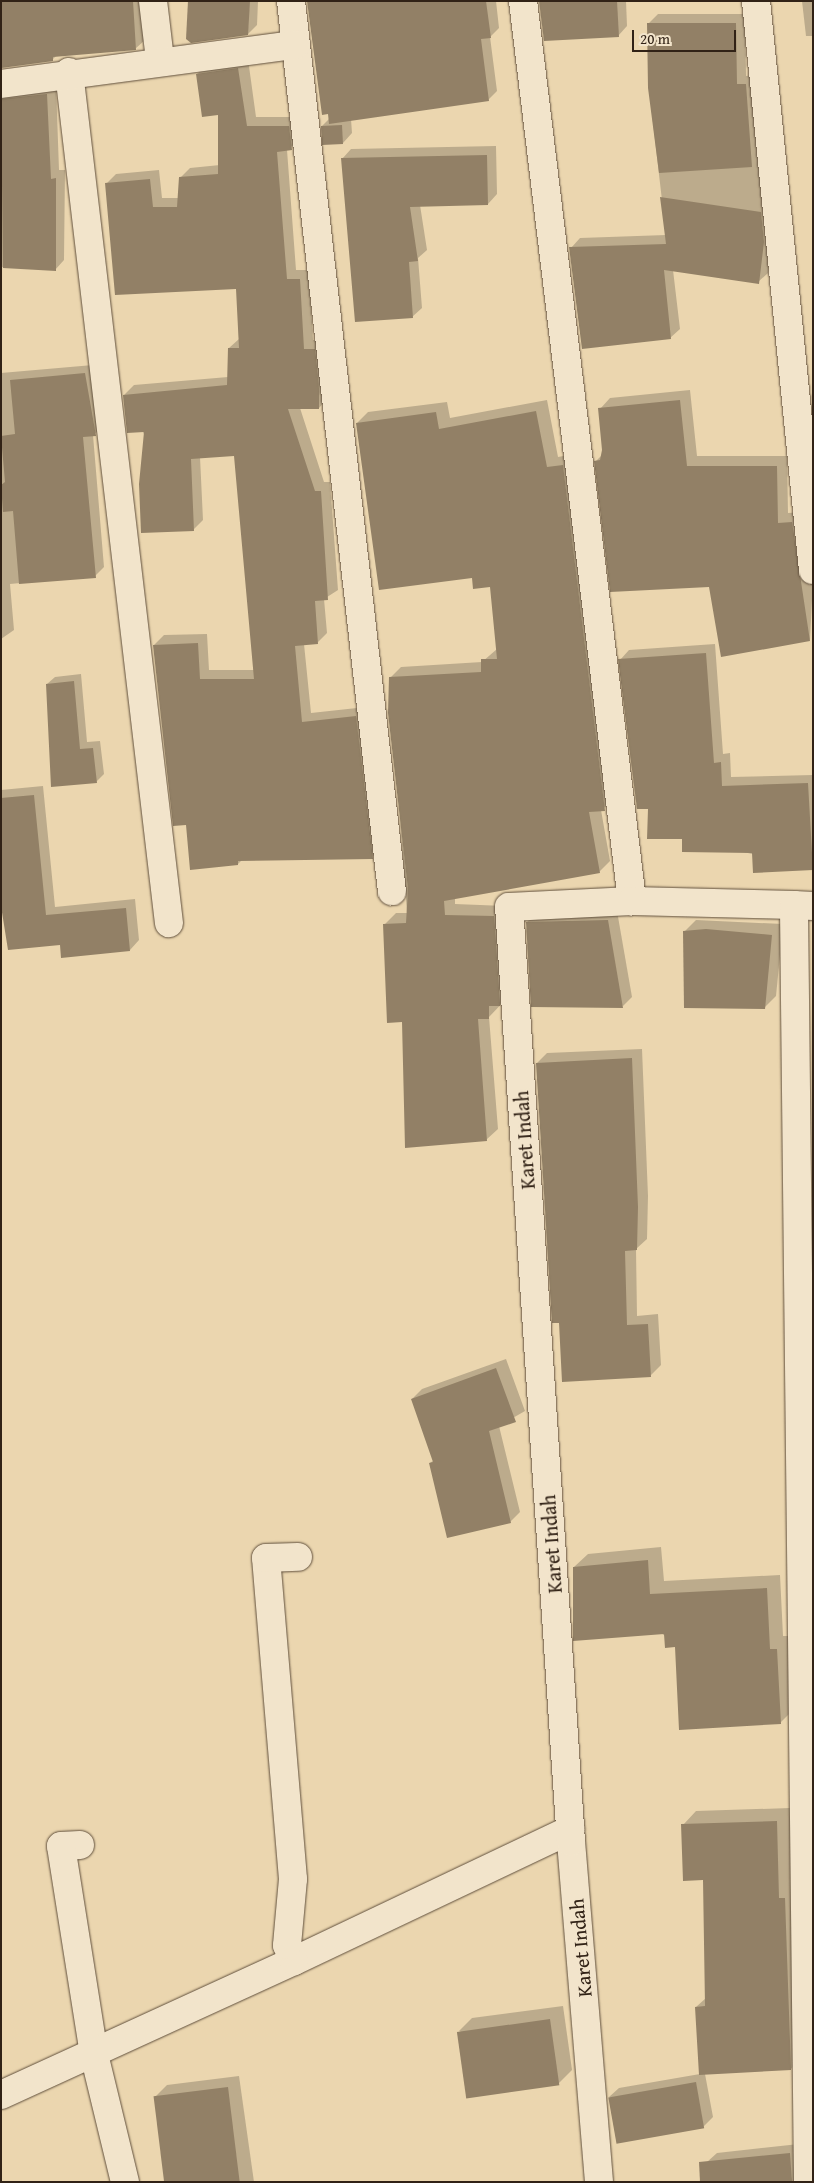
<!DOCTYPE html>
<style>
body{margin:0}
#map{position:relative;width:814px;height:2183px;overflow:hidden;background:#ebd6af;font-family:"Gentium Book Plus",serif}
div>[style]{position:absolute}
.shadow>*{inset:0;background:#0003}
.building>*{inset:0;background:#928066;transform-origin:0 0}
.roads{filter:drop-shadow(0 0 1px #604f3c) drop-shadow(0 0 1px #604f3c)}
.street>*{height:28px;margin:-14px;padding:0 14px;transform-origin:14px;border-radius:14px;background:#f2e4cb}
span{translate:-50% -50%;white-space:nowrap;text-align:center;line-height:1.15;-webkit-text-stroke:4px #f2e4cb;paint-order:stroke}
.street-label{font-size:20px;color:#312216}
.frame{position:absolute;inset:0;border:2px solid #312216;pointer-events:none}
.scale{position:absolute;left:632px;top:30px;width:104px;height:22px;box-sizing:border-box;border:2px solid #312216;border-top:0;padding-left:6px;font-size:15px;line-height:18px;white-space:nowrap;color:#312216;-webkit-text-stroke:4px #f2e4cb;paint-order:stroke}
</style>
<div id="map">
<div class="shadow">
<div style="clip-path:polygon(1px 1px,142px 1px,145px 40px,135px 49px,57px 55px,52px 60px)"></div>
<div style="clip-path:polygon(190px 1px,258px 1px,257px 25px,248px 34px)"></div>
<div style="clip-path:polygon(308px 1px,496px 1px,499px 28px,490px 37px,497px 91px,488px 100px,351px 119px,352px 133px,343px 143px,322px 126px,330px 118px)"></div>
<div style="clip-path:polygon(543px 1px,626px 1px,627px 26px,618px 36px)"></div>
<div style="clip-path:polygon(802px 1px,813px 1px,813px 36px,806px 36px)"></div>
<div style="clip-path:polygon(658px 14px,745px 14px,746px 76px,755px 75px,773px 232px,768px 273px,758px 282px,673px 270px,680px 329px,670px 338px,571px 248px,580px 238px,666px 235px,649px 88px,648px 24px)"></div>
<div style="clip-path:polygon(248px 59px,256px 117px,299px 117px,301px 139px,287px 150px,296px 270px,309px 270px,313px 340px,324px 340px,328px 398px,319px 408px,300px 408px,324px 482px,330px 482px,338px 590px,324px 599px,327px 633px,317px 643px,304px 644px,311px 713px,366px 707px,382px 848px,372px 857px,242px 860px,238px 864px,188px 824px,154px 645px,164px 635px,207px 634px,209px 670px,254px 670px,235px 455px,200px 457px,203px 520px,193px 530px,124px 395px,134px 385px,228px 377px,229px 348px,239px 339px,237px 288px,106px 184px,116px 174px,159px 170px,162px 198px,179px 198px,180px 178px,190px 168px,220px 165px,219px 113px,197px 74px,207px 65px)"></div>
<div style="clip-path:polygon(56px 85px,59px 170px,65px 170px,64px 260px,55px 270px,1px 267px,1px 87px)"></div>
<div style="clip-path:polygon(496px 146px,497px 194px,488px 204px,420px 205px,427px 250px,418px 258px,422px 308px,412px 317px,342px 159px,351px 149px)"></div>
<div style="clip-path:polygon(93px 365px,105px 426px,93px 435px,104px 567px,95px 576px,10px 584px,14px 630px,1px 639px,1px 373px)"></div>
<div style="clip-path:polygon(690px 390px,697px 456px,787px 456px,788px 513px,803px 512px,813px 580px,810px 640px,710px 585px,596px 461px,603px 454px,600px 409px,610px 398px)"></div>
<div style="clip-path:polygon(547px 400px,558px 457px,574px 454px,616px 799px,601px 810px,610px 861px,599px 872px,455px 898px,455px 904px,505px 906px,511px 994px,489px 1017px,498px 1129px,486px 1140px,404px 1021px,385px 924px,396px 913px,407px 913px,390px 678px,401px 667px,482px 662px,497px 649px,491px 585px,473px 576px,357px 423px,368px 412px,447px 402px,450px 418px)"></div>
<div style="clip-path:polygon(715px 644px,723px 754px,730px 753px,731px 777px,813px 775px,813px 868px,683px 838px,649px 808px,620px 660px,629px 650px)"></div>
<div style="clip-path:polygon(81px 674px,87px 742px,100px 741px,104px 774px,96px 782px,47px 684px,55px 677px)"></div>
<div style="clip-path:polygon(43px 786px,55px 907px,135px 899px,139px 940px,130px 950px,61px 943px,1px 887px,1px 790px)"></div>
<div style="clip-path:polygon(617px 911px,632px 997px,623px 1006px,527px 922px,536px 913px)"></div>
<div style="clip-path:polygon(696px 920px,783px 924px,776px 996px,764px 1008px,684px 932px)"></div>
<div style="clip-path:polygon(642px 1049px,648px 1196px,647px 1239px,636px 1249px,637px 1316px,658px 1314px,661px 1365px,651px 1375px,560px 1321px,537px 1063px,547px 1053px)"></div>
<div style="clip-path:polygon(506px 1359px,525px 1411px,499px 1426px,520px 1512px,510px 1522px,430px 1463px,434px 1460px,412px 1399px,422px 1389px)"></div>
<div style="clip-path:polygon(661px 1547px,664px 1581px,780px 1575px,783px 1636px,790px 1636px,794px 1709px,780px 1723px,574px 1567px,588px 1554px)"></div>
<div style="clip-path:polygon(790px 1808px,804px 2055px,791px 2069px,705px 2074px,713px 2117px,703px 2127px,609px 2097px,619px 2088px,700px 2074px,696px 2007px,706px 1998px,704px 1879px,683px 1825px,696px 1811px)"></div>
<div style="clip-path:polygon(563px 2006px,572px 2070px,558px 2084px,459px 2031px,472px 2018px)"></div>
<div style="clip-path:polygon(239px 2076px,254px 2182px,167px 2182px,155px 2097px,167px 2085px)"></div>
<div style="clip-path:polygon(799px 2144px,801px 2182px,711px 2182px,707px 2162px,717px 2153px)"></div>
</div>
<div class="building">
<div style="clip-path:polygon(1px 1px,133px 1px,136px 50px,53px 57px,53px 61px,1px 68px)"></div>
<div style="clip-path:polygon(188px 1px,250px 1px,248px 35px,191px 43px,186px 39px)"></div>
<div style="clip-path:polygon(307px 1px,486px 1px,491px 38px,481px 39px,489px 101px,329px 124px,328px 114px,322px 115px)"></div>
<div style="clip-path:polygon(539px 1px,617px 1px,619px 37px,544px 41px)"></div>
<div style="clip-path:polygon(647px 23px,736px 23px,737px 84px,746px 84px,752px 167px,659px 173px,648px 88px)"></div>
<div style="clip-path:polygon(238px 68px,247px 126px,289px 126px,292px 150px,277px 152px,287px 279px,300px 279px,304px 349px,315px 349px,319px 389px,319px 409px,288px 409px,315px 491px,321px 491px,328px 600px,315px 601px,318px 644px,295px 646px,302px 722px,356px 716px,373px 859px,238px 861px,238px 865px,190px 870px,186px 825px,173px 826px,153px 645px,198px 643px,200px 679px,254px 679px,234px 456px,191px 459px,194px 531px,141px 533px,139px 484px,144px 432px,127px 433px,123px 395px,227px 385px,228px 348px,239px 348px,236px 289px,115px 295px,105px 183px,150px 179px,153px 207px,177px 207px,179px 177px,218px 174px,218px 115px,202px 117px,196px 74px)"></div>
<div style="clip-path:polygon(47px 94px,51px 179px,56px 178px,56px 271px,3px 268px,1px 99px)"></div>
<div style="left:342px;top:125px;width:19px;height:21px;rotate:87deg"></div>
<div style="clip-path:polygon(487px 155px,488px 205px,410px 207px,418px 261px,409px 262px,413px 318px,355px 322px,341px 158px)"></div>
<div style="clip-path:polygon(660px 197px,761px 212px,764px 242px,759px 284px,664px 270px,671px 339px,582px 349px,569px 247px,666px 244px)"></div>
<div style="clip-path:polygon(85px 373px,96px 436px,83px 437px,96px 578px,19px 584px,13px 511px,3px 512px,1px 485px,5px 482px,1px 436px,15px 434px,10px 380px)"></div>
<div style="clip-path:polygon(680px 400px,687px 466px,777px 466px,778px 523px,792px 522px,810px 641px,721px 657px,709px 587px,610px 592px,594px 461px,600px 460px,602px 450px,598px 408px)"></div>
<div style="clip-path:polygon(536px 411px,547px 467px,563px 465px,605px 811px,589px 812px,600px 873px,444px 901px,445px 915px,494px 916px,500px 1006px,489px 1006px,489px 1019px,478px 1019px,487px 1141px,405px 1148px,402px 1022px,387px 1023px,383px 924px,406px 923px,408px 889px,388px 713px,389px 677px,481px 672px,481px 659px,497px 659px,490px 587px,473px 589px,472px 578px,379px 590px,356px 423px,436px 412px,439px 429px)"></div>
<div style="clip-path:polygon(706px 653px,714px 763px,721px 762px,722px 786px,808px 783px,813px 870px,753px 873px,752px 853px,682px 852px,682px 839px,647px 839px,648px 809px,637px 809px,618px 659px)"></div>
<div style="clip-path:polygon(74px 681px,80px 749px,93px 748px,97px 783px,51px 787px,46px 684px)"></div>
<div style="clip-path:polygon(34px 795px,46px 915px,126px 908px,130px 951px,61px 958px,60px 945px,8px 950px,1px 906px,1px 798px)"></div>
<div style="clip-path:polygon(608px 920px,623px 1008px,531px 1007px,526px 922px)"></div>
<div style="clip-path:polygon(706px 929px,772px 935px,765px 1009px,684px 1008px,683px 931px)"></div>
<div style="clip-path:polygon(632px 1058px,638px 1207px,637px 1250px,625px 1251px,627px 1325px,648px 1324px,651px 1377px,562px 1382px,559px 1323px,552px 1323px,536px 1063px)"></div>
<div style="clip-path:polygon(496px 1368px,516px 1422px,489px 1431px,511px 1523px,447px 1538px,429px 1463px,433px 1462px,411px 1399px)"></div>
<div style="clip-path:polygon(648px 1560px,650px 1594px,767px 1588px,770px 1649px,777px 1649px,781px 1724px,679px 1730px,675px 1647px,665px 1648px,664px 1634px,573px 1641px,573px 1567px)"></div>
<div style="clip-path:polygon(777px 1821px,779px 1898px,785px 1898px,791px 2070px,699px 2075px,695px 2007px,705px 2006px,703px 1880px,683px 1881px,681px 1824px)"></div>
<div style="left:550px;top:2019px;width:67px;height:94px;rotate:82deg"></div>
<div style="left:696px;top:2082px;width:47px;height:89px;rotate:80deg"></div>
<div style="left:228px;top:2087px;width:96px;height:75px;rotate:83deg"></div>
<div style="clip-path:polygon(790px 2153px,792px 2182px,700px 2182px,699px 2162px)"></div>
</div>
<div class="roads">
<div class="street">
<div style="left:153px;top:1px;width:59px;rotate:83.2deg"></div>
<div style="left:291px;top:1px;width:896px;rotate:83.53deg"></div>
<div style="left:523px;top:1px;width:907px;rotate:83.09deg"></div>
<div style="left:756px;top:1px;width:572px;rotate:84.28deg"></div>
<div style="left:69px;top:72px;width:857px;rotate:83.3deg"></div>
<div style="left:1px;top:84px;width:297px;rotate:-7.6deg"></div>
<div style="left:80px;top:1845px;width:19px;rotate:177deg"></div>
<div style="left:61px;top:1846px;width:211px;rotate:81deg"></div>
<div style="left:94px;top:2054px;width:132px;rotate:76.4deg"></div>
<div style="left:294px;top:1961px;width:306px;rotate:-25.4deg"></div>
<div style="left:1px;top:2095px;width:322px;rotate:-24.6deg"></div>
<div style="left:294px;top:1961px;width:17px;rotate:-114deg"></div>
<div style="left:287px;top:1945px;width:66px;rotate:-84.8deg"></div>
<div style="left:293px;top:1879px;width:322px;rotate:-94.8deg"></div>
<div style="left:266px;top:1558px;width:32px;rotate:-2deg"></div>
<div style="left:599px;top:2182px;width:341px;rotate:-94.7deg"></div>
<div style="left:571px;top:1842px;width:937px;rotate:-93.79deg"></div>
<div style="left:509px;top:907px;width:123px;rotate:-2.8deg"></div>
<div style="left:632px;top:901px;width:162px;rotate:1.4deg"></div>
<div style="left:808px;top:2182px;width:1277px;rotate:-90.63deg"></div>
<div style="left:794px;top:905px;width:19px;rotate:3deg"></div>
</div>
</div>
<div class="street-label">
<span style="left:524px;top:1140px;rotate:-94deg">Karet Indah</span>
<span style="left:551px;top:1544px;rotate:-94deg">Karet Indah</span>
<span style="left:580px;top:1948px;rotate:-95deg">Karet Indah</span>
</div>
<div class="frame"></div>
<div class="scale">20 m</div>
</div>
